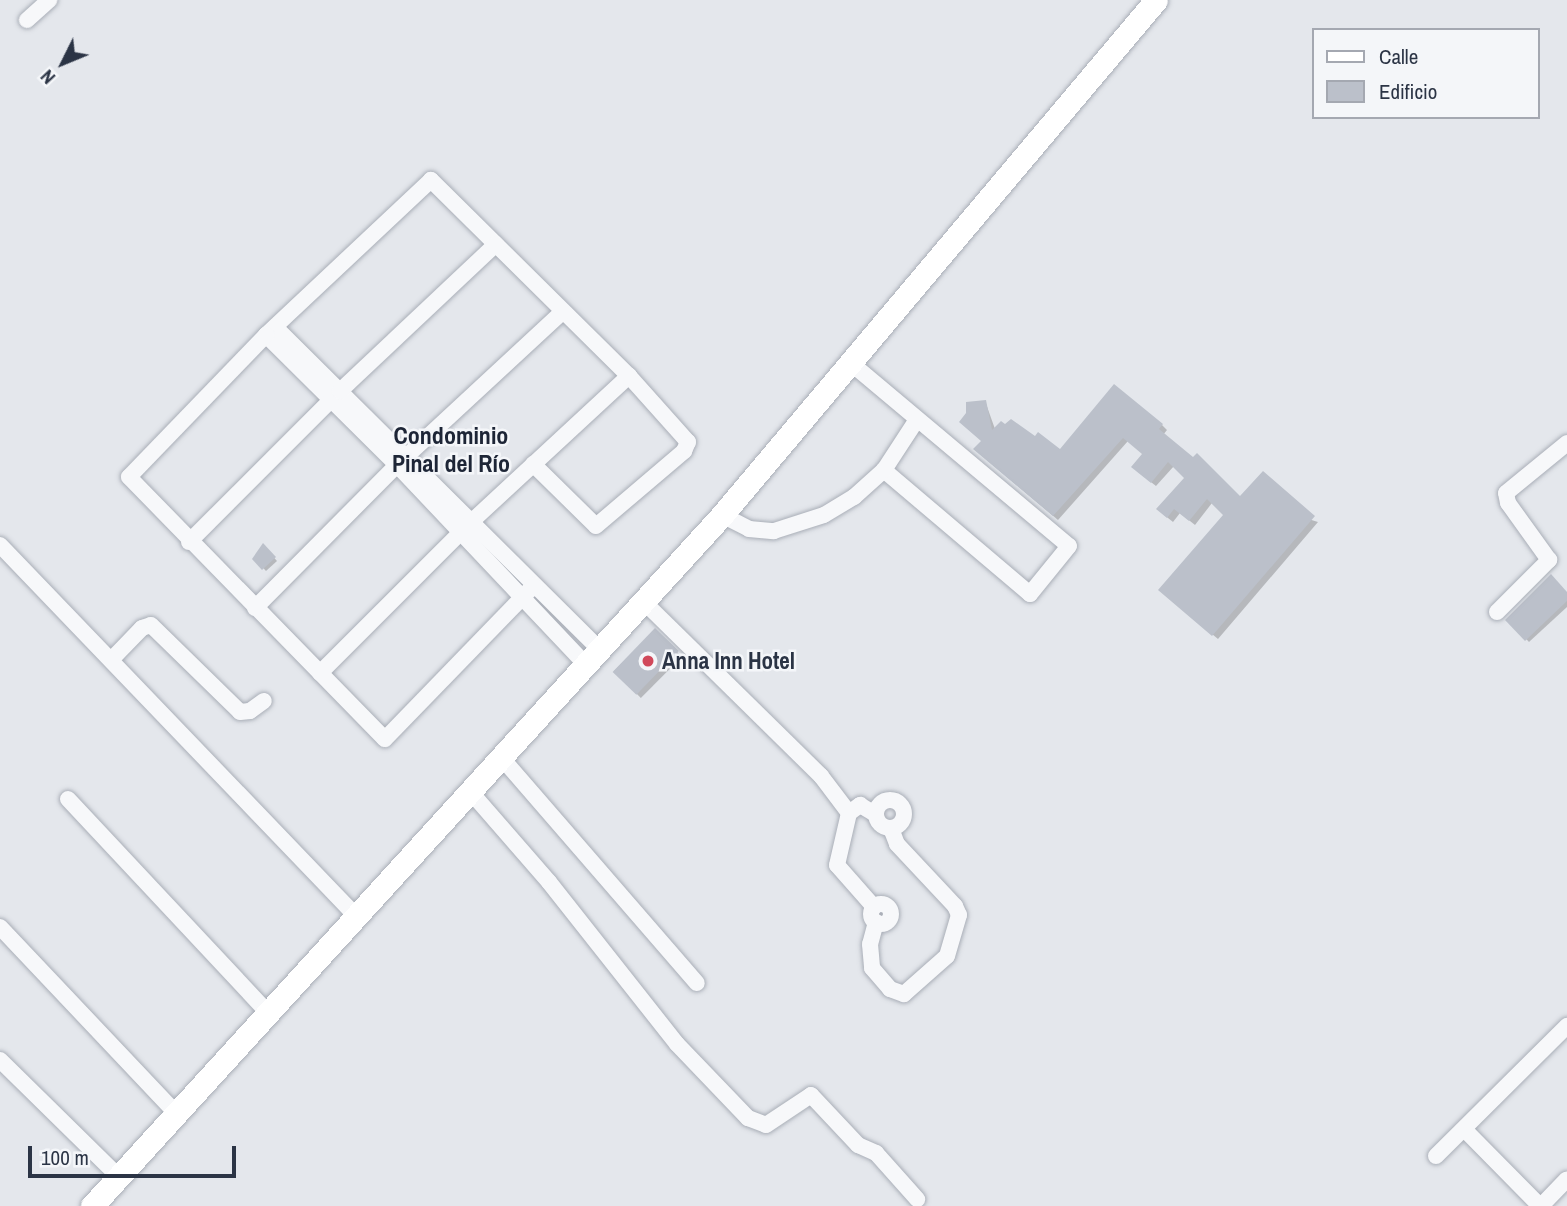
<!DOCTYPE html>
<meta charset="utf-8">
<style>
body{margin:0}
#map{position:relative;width:1567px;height:1206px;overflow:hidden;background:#e4e7ec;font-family:"Archivo Narrow",sans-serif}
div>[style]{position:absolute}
.shadow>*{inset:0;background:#0003;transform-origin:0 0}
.building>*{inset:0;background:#bbc0ca;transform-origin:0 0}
.roads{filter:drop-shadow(0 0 2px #a9aeb7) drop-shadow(0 0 2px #a9aeb7)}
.minor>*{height:16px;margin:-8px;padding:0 8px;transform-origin:8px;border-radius:8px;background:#f7f8fa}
.minor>.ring{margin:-8px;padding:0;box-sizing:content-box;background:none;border:16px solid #f7f8fa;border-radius:50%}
.secondary>*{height:23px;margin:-11.5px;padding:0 11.5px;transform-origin:11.5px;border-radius:11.5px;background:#fff}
.dots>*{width:19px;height:19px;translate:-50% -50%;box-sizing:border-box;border:4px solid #f4f6f9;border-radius:50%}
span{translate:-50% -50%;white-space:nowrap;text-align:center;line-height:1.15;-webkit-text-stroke:5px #f4f6f9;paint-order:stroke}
.poi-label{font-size:23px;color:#2b3445;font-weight:700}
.left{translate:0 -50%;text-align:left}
.neighbourhood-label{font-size:24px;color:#1d2536;font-weight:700}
.legend{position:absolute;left:1312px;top:28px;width:228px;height:91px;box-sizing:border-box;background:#f4f6f9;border:2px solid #a4a8b1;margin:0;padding:9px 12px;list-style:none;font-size:21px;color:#2b3445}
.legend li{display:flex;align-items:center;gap:14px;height:35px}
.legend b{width:35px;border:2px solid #a4a8b1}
.north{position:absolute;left:28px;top:28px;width:70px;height:70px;-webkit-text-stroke:5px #f4f6f9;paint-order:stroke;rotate:227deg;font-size:19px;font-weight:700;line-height:28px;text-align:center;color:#2b3445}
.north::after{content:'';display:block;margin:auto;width:24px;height:32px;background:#2b3445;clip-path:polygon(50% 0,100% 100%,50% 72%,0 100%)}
.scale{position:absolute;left:28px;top:1146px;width:208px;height:32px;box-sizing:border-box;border:4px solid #2b3445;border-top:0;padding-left:9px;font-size:21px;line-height:24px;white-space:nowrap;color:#2b3445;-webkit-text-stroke:5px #f4f6f9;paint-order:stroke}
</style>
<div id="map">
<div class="shadow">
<div style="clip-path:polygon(1114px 387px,1162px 425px,1167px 430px,1163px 435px,1240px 498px,1318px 522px,1218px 639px,1165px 595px,1225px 515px,1212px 503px,1195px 525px,1180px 513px,1173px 522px,1163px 514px,1187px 478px,1174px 466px,1156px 486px,1138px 472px,1144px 454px,1128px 441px,1058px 520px,980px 454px,985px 401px,995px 429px,1060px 452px)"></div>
<div style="clip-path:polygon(263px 545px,277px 561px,266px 571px,254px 558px)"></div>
<div style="clip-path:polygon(1567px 594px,1567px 607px,1529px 642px,1508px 620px)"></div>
<div style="left:655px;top:630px;width:38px;height:58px;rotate:45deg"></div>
</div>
<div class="building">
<div style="clip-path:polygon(1114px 384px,1163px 424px,1159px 429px,1193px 457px,1197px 453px,1240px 496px,1263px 471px,1315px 516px,1212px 636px,1158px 590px,1223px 515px,1207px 499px,1189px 521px,1174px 509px,1167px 518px,1156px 509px,1184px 478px,1168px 462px,1151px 483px,1131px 467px,1142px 454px,1123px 438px,1053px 516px,973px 449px,981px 441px,959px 422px,966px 413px,966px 402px,986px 400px,992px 430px,1001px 421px,1005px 424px,1011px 419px,1035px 436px,1038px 432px,1060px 449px)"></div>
<div style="clip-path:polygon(263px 543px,276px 557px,262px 570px,252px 559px)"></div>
<div style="clip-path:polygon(1551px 574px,1567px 592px,1567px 601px,1525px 641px,1505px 620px)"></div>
<div style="left:655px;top:628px;width:33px;height:61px;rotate:44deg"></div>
</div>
<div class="roads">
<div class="minor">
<div style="left:27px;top:20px;width:30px;rotate:-42deg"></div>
<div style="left:275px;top:327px;width:458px;rotate:44.8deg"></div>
<div style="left:266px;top:335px;width:185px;rotate:44.8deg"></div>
<div style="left:397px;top:465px;width:275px;rotate:46.6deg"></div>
<div style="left:852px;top:364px;width:283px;rotate:40deg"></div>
<div style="left:1069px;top:546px;width:62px;rotate:129.1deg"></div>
<div style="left:1030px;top:594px;width:192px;rotate:-139.7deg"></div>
<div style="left:533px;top:464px;width:88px;rotate:44.5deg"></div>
<div style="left:596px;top:526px;width:116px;rotate:-40.4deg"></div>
<div style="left:684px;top:451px;width:10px;rotate:-66deg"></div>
<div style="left:688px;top:442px;width:89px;rotate:-131.8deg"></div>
<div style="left:629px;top:376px;width:279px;rotate:-135.3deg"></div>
<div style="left:431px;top:180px;width:226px;rotate:136.8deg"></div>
<div style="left:266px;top:335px;width:197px;rotate:134deg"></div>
<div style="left:129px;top:477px;width:366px;rotate:45.7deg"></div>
<div style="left:385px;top:739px;width:214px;rotate:-45.9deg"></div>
<div style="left:722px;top:515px;width:30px;rotate:27deg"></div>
<div style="left:749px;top:529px;width:25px;rotate:5deg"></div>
<div style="left:774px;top:531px;width:52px;rotate:-17.7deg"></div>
<div style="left:824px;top:515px;width:35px;rotate:-31deg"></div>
<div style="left:854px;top:497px;width:40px;rotate:-42deg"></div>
<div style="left:884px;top:470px;width:59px;rotate:-56.9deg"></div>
<div style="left:189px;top:542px;width:214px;rotate:-45deg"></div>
<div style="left:340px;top:391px;width:214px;rotate:-43.3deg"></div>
<div style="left:0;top:545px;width:514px;rotate:46.18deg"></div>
<div style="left:644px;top:602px;width:248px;rotate:44.5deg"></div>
<div style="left:821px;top:776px;width:46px;rotate:52.9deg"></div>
<div style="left:255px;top:608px;width:202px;rotate:-45.2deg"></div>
<div style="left:397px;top:465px;width:225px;rotate:-42.8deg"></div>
<div style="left:1497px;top:612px;width:74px;rotate:-45deg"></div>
<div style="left:1549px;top:560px;width:70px;rotate:-125.7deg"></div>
<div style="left:1508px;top:503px;width:10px;rotate:-101deg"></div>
<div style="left:1506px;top:493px;width:79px;rotate:-39.3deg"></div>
<div style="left:111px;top:660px;width:45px;rotate:-45.9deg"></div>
<div style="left:142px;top:628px;width:9px;rotate:-18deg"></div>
<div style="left:151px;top:625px;width:124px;rotate:44.3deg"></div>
<div style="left:240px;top:712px;width:10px;rotate:-6deg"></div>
<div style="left:250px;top:711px;width:17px;rotate:-36deg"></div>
<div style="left:320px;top:673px;width:212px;rotate:-45deg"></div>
<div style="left:470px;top:523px;width:217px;rotate:-42.8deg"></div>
<div style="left:501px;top:757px;width:299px;rotate:49.1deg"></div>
<div style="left:469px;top:790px;width:122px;rotate:49deg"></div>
<div style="left:549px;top:882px;width:206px;rotate:51.7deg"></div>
<div style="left:677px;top:1044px;width:103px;rotate:46.2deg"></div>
<div style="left:748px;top:1118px;width:19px;rotate:21deg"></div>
<div style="left:766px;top:1125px;width:54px;rotate:-33.7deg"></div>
<div style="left:811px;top:1095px;width:69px;rotate:46.8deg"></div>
<div style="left:858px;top:1145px;width:20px;rotate:24deg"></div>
<div style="left:876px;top:1153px;width:62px;rotate:48.3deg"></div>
<div style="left:68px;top:799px;width:294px;rotate:46.9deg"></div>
<div class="ring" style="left:876px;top:800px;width:12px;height:12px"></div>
<div class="ring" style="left:871px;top:904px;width:4px;height:4px"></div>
<div style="left:874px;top:907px;width:56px;rotate:-131.4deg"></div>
<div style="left:837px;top:865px;width:53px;rotate:-77deg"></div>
<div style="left:849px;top:813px;width:14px;rotate:-36deg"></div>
<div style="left:860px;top:805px;width:17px;rotate:31deg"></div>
<div style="left:876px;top:922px;width:23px;rotate:105deg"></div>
<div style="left:870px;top:944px;width:24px;rotate:85deg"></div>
<div style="left:872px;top:968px;width:28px;rotate:49deg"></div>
<div style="left:890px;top:989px;width:15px;rotate:20deg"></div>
<div style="left:904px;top:994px;width:57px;rotate:-41.5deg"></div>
<div style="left:947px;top:956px;width:43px;rotate:-73.7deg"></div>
<div style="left:959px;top:915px;width:10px;rotate:-114deg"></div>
<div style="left:955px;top:906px;width:85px;rotate:-133.1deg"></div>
<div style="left:897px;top:844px;width:17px;rotate:-111deg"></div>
<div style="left:0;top:927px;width:257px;rotate:46.6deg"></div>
<div style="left:0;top:1060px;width:165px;rotate:44.5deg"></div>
<div style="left:1464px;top:1129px;width:108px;rotate:45.4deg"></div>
<div style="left:1436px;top:1156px;width:185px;rotate:-44.8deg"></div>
<div style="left:1541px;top:1206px;width:37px;rotate:-46deg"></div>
</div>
<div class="secondary">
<div style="left:92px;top:1206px;width:935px;rotate:-47.64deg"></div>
<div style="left:722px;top:515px;width:673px;rotate:-49.88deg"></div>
</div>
</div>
<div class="dots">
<div style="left:648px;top:661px;background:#d1495b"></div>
</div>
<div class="poi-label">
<span class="left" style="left:662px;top:661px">Anna Inn Hotel</span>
</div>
<div class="neighbourhood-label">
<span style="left:451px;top:450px">Condominio<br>Pinal del Río</span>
</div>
<ul class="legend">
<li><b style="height:9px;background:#fff"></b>Calle</li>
<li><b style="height:19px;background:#bbc0ca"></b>Edificio</li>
</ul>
<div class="north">N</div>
<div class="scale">100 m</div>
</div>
